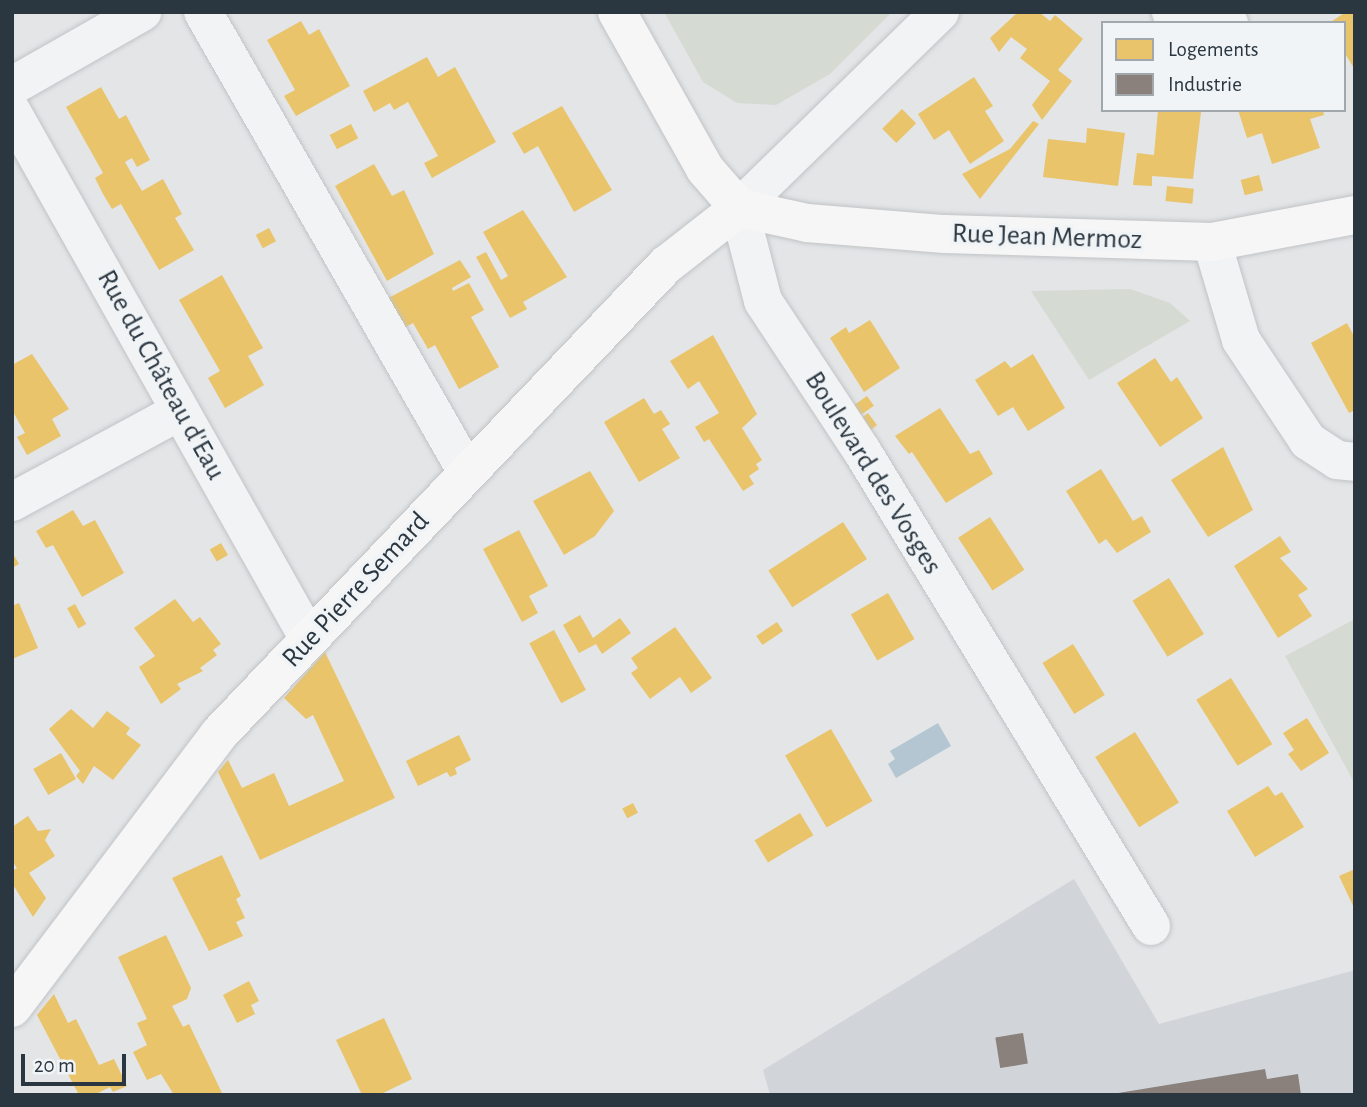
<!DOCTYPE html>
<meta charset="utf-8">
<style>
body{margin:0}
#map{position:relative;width:1367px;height:1107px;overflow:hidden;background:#e3e5e7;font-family:"Alegreya Sans",sans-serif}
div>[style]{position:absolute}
.built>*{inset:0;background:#d1d5da}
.green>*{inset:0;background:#d5dbd3}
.water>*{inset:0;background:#b3c6d1}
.homes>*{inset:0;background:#e9c46a;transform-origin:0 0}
.industry>*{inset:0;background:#8a817c;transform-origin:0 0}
.roads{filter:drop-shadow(0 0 2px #c1c3c5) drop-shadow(0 0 2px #c1c3c5)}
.minor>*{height:38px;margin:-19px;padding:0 19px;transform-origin:19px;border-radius:19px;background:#f2f3f4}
.major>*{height:38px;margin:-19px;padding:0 19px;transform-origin:19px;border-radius:19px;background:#f6f6f6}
span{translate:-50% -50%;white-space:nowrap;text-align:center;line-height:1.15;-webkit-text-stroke:7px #f1f4f6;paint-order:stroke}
.street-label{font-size:28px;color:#2a3640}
.frame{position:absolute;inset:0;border:14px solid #2a3640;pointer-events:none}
.legend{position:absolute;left:1101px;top:21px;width:245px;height:91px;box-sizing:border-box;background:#f1f4f6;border:2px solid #a1a8ad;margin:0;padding:9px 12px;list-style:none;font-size:21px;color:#2a3640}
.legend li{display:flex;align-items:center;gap:14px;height:35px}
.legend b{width:35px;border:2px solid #a1a8ad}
.scale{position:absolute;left:21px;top:1054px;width:105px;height:32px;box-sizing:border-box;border:4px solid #2a3640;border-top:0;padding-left:9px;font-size:21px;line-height:24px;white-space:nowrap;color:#2a3640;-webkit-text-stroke:5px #f1f4f6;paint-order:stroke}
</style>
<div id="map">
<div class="built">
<div style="clip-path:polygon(1074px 879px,1159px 1024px,1355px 970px,1355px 1095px,770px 1095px,763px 1070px)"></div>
</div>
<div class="green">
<div style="clip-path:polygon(664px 12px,892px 12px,830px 74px,776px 105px,737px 103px,703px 82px)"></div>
<div style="clip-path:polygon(1130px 289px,1170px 303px,1190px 321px,1089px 380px,1031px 291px)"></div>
<div style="clip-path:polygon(1355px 619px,1355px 784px,1285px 656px)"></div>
</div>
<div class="water">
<div style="clip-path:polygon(938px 723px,951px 746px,896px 778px,888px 764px,895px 759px,890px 751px)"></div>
</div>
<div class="homes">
<div style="clip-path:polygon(1018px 12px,1039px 12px,1050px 21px,1055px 15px,1083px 39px,1058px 70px,1072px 81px,1042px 120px,1032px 105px,1050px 81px,1020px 58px,1027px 49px,1011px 37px,999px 52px,990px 38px)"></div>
<div style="clip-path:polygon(1346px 12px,1355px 12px,1355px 70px,1344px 52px,1344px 23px,1329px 23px)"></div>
<div style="clip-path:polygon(301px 21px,309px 35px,319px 29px,350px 86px,296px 116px,284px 96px,295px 90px,267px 40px)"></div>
<div style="clip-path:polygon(427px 57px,438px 77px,455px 67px,496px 142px,432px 178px,424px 163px,438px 156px,408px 102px,394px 110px,390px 103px,374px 112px,363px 91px)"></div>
<div style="clip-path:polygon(974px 77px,993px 106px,985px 111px,1004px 141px,970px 164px,949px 130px,934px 140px,918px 114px)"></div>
<div style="clip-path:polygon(101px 87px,119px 119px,126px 115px,150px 160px,137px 167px,132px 158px,125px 162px,133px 176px,142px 191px,163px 179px,182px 214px,175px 218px,194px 250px,159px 270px,121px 204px,112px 209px,103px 194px,95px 178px,103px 173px,66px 107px)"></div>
<div style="clip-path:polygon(562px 106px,612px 190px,574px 212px,538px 146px,524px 154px,512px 133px)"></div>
<div style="left:902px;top:109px;width:20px;height:28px;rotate:45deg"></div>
<div style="clip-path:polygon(1158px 110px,1201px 112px,1193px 179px,1152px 176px,1152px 186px,1133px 185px,1137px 153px,1154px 155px)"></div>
<div style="clip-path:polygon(1238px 110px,1323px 110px,1324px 115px,1310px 119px,1320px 148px,1272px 164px,1262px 133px,1247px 138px)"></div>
<div style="clip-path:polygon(1033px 121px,1039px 124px,980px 199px,962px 174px,1010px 149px)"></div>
<div style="left:351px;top:124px;width:16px;height:24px;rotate:63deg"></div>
<div style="clip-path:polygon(1087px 128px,1125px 133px,1118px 186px,1043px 177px,1048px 139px,1086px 143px)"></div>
<div style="clip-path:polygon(374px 164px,392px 196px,404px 190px,434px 254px,387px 281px,335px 186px)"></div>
<div style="left:1259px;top:175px;width:16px;height:19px;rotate:75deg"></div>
<div style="left:1167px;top:186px;width:27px;height:15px;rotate:6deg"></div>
<div style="clip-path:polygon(523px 210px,567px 277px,523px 302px,527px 309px,510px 318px,476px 257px,486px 252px,501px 280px,508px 276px,483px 232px)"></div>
<div style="left:269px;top:228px;width:15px;height:15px;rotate:62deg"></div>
<div style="clip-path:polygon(460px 260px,471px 277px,452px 288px,453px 291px,469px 283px,484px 310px,471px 317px,499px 367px,459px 389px,435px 345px,428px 349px,413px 323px,397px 332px,381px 302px)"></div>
<div style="clip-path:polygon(222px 275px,263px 348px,248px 356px,264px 385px,225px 408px,208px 378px,220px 371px,179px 300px)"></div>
<div style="clip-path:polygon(870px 320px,900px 368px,864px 392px,830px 338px,846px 327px,849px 333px)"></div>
<div style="clip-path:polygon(1347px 323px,1355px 338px,1355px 410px,1349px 413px,1311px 343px)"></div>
<div style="clip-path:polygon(713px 335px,757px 414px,742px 428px,762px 460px,756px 464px,759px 469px,749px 476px,754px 484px,743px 491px,709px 439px,704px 442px,695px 427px,719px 413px,699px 381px,688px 389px,670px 361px)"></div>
<div style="clip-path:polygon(32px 354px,69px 409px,52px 419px,61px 436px,27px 455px,17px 437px,25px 433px,12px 410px,12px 365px)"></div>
<div style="clip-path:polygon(1033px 354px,1065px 408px,1028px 431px,1013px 407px,998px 416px,975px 380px,1005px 361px,1011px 368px)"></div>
<div style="clip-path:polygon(1155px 358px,1171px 382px,1177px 377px,1203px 418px,1160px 447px,1117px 383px)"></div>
<div style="left:867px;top:396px;width:12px;height:20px;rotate:55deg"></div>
<div style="clip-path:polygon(644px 398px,654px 414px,661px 410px,670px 424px,662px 429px,680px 458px,639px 482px,604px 422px)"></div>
<div style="clip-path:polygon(940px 408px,970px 454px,979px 450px,993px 474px,946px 503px,912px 452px,909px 454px,895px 436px)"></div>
<div style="left:868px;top:413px;width:15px;height:9px;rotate:53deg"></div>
<div style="clip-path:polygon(1223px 447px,1253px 510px,1208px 537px,1171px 480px)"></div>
<div style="clip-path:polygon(1101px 469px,1133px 521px,1142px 516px,1151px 532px,1117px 553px,1106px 539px,1099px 544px,1066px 491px)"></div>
<div style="clip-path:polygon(590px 471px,614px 511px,595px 536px,564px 555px,533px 501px)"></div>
<div style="clip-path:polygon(73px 510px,83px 526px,95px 520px,124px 573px,82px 597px,53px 545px,46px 548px,36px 531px)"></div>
<div style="left:990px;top:517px;width:63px;height:38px;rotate:57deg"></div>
<div style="left:843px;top:522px;width:44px;height:89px;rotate:57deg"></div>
<div style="clip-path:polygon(519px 530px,548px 586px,529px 596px,538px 613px,522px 622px,483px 549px)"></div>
<div style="clip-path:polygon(1280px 536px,1291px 552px,1280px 558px,1308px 589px,1298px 595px,1312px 616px,1278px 638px,1234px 566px)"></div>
<div style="left:221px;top:543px;width:14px;height:13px;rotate:60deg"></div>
<div style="clip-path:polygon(12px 552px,19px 564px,12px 568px)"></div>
<div style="left:1169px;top:578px;width:66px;height:43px;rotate:58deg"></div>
<div style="left:888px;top:593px;width:53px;height:43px;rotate:60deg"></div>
<div style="clip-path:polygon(175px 599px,193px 622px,200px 617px,221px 644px,213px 650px,217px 655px,200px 668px,203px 671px,177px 684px,181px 689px,161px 704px,139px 667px,155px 656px,134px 628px)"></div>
<div style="clip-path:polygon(19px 603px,38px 648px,12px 659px,12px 606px)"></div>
<div style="left:75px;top:604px;width:23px;height:9px;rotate:61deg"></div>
<div style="clip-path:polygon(580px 615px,593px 638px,620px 618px,631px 633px,602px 654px,596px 644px,579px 653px,563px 625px)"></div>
<div style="left:777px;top:622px;width:11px;height:25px;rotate:56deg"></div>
<div style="clip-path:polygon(675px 627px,712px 678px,691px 693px,680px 677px,650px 699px,631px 673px,638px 668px,631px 658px)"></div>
<div style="left:554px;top:630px;width:68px;height:28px;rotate:62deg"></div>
<div style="left:1073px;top:644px;width:60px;height:36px;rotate:58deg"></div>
<div style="clip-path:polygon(325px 652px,395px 798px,260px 860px,218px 772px,228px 760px,242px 788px,274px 773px,289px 806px,344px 781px,313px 715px,306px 719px,284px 698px)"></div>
<div style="left:1231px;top:678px;width:78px;height:41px;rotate:58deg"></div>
<div style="clip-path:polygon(71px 709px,93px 728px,107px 711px,130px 728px,126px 734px,141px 745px,113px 780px,94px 766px,83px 784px,76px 776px,80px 771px,49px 729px)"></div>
<div style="clip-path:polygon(1307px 718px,1329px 753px,1301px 771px,1288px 754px,1294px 750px,1283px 733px)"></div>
<div style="left:831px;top:729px;width:83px;height:53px;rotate:60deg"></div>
<div style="left:1135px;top:732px;width:83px;height:47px;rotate:58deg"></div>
<div style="clip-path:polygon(459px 735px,471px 760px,455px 768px,457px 774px,450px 777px,447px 772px,418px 786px,406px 761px)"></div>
<div style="left:61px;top:753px;width:30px;height:32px;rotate:60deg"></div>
<div style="clip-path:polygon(1268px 786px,1275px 796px,1282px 792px,1304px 827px,1255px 857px,1227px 811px)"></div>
<div style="left:633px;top:803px;width:11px;height:12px;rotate:63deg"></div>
<div style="left:800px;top:813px;width:26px;height:53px;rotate:59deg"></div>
<div style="clip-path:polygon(28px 816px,38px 831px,51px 829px,45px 840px,55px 856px,29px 873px,46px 898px,33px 917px,12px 883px,12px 871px,17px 868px,12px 861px,12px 827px)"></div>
<div style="clip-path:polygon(222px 855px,241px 896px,236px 899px,245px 918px,236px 922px,243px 936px,209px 951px,172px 878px)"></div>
<div style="clip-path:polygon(1355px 869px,1355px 910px,1339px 876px)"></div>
<div style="clip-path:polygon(166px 935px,191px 988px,187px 999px,172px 1006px,183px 1027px,189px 1024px,223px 1095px,174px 1095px,161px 1074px,147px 1080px,133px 1052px,147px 1045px,137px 1023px,147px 1019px,118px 957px)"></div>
<div style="clip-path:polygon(249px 981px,259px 1001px,251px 1005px,255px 1014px,237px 1023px,223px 995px)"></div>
<div style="clip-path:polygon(54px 994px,68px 1023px,76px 1019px,99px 1065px,114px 1059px,127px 1086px,113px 1092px,110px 1087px,94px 1095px,79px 1095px,37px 1015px)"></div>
<div style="clip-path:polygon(384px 1018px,412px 1079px,379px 1095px,362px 1095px,336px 1040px)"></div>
</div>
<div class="industry">
<div style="left:1023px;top:1033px;width:31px;height:28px;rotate:81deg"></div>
<div style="clip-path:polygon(1265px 1069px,1267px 1079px,1298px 1074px,1301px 1095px,1106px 1095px)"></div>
</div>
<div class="roads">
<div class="minor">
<div style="left:203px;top:12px;width:530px;rotate:60.15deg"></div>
<div style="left:940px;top:12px;width:281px;rotate:135.7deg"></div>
<div style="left:739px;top:208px;width:96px;rotate:75.5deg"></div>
<div style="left:763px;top:301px;width:180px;rotate:56.6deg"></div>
<div style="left:862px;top:451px;width:556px;rotate:58.68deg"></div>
<div style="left:1171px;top:12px;width:59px;rotate:10.7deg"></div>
<div style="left:12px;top:86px;width:150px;rotate:-29.6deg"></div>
<div style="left:12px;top:112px;width:605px;rotate:60.6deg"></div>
<div style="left:1212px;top:242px;width:102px;rotate:73.5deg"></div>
<div style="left:1241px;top:340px;width:121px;rotate:56.4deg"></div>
<div style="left:1308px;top:441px;width:35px;rotate:33deg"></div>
<div style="left:1337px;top:460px;width:18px;rotate:6deg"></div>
<div style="left:12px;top:502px;width:191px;rotate:-28.4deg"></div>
</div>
<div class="major">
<div style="left:617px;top:12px;width:180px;rotate:60.7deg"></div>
<div style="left:705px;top:169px;width:52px;rotate:48.9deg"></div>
<div style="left:739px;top:208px;width:70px;rotate:12.4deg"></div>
<div style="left:807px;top:223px;width:138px;rotate:4.6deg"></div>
<div style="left:945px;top:234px;width:267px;rotate:1.7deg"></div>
<div style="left:1212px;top:242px;width:146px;rotate:-10.7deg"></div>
<div style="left:12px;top:1008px;width:343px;rotate:-52.9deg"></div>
<div style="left:219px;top:734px;width:648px;rotate:-46.38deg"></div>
<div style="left:666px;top:265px;width:93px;rotate:-38deg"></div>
</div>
</div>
<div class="street-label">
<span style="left:1047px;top:237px;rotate:2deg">Rue Jean Mermoz</span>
<span style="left:161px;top:375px;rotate:61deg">Rue du Château d'Eau</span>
<span style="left:873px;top:473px;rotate:58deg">Boulevard des Vosges</span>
<span style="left:356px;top:590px;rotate:-47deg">Rue Pierre Semard</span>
</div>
<div class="frame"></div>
<ul class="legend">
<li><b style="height:19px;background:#e9c46a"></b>Logements</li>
<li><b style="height:19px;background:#8a817c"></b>Industrie</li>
</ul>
<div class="scale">20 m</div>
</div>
